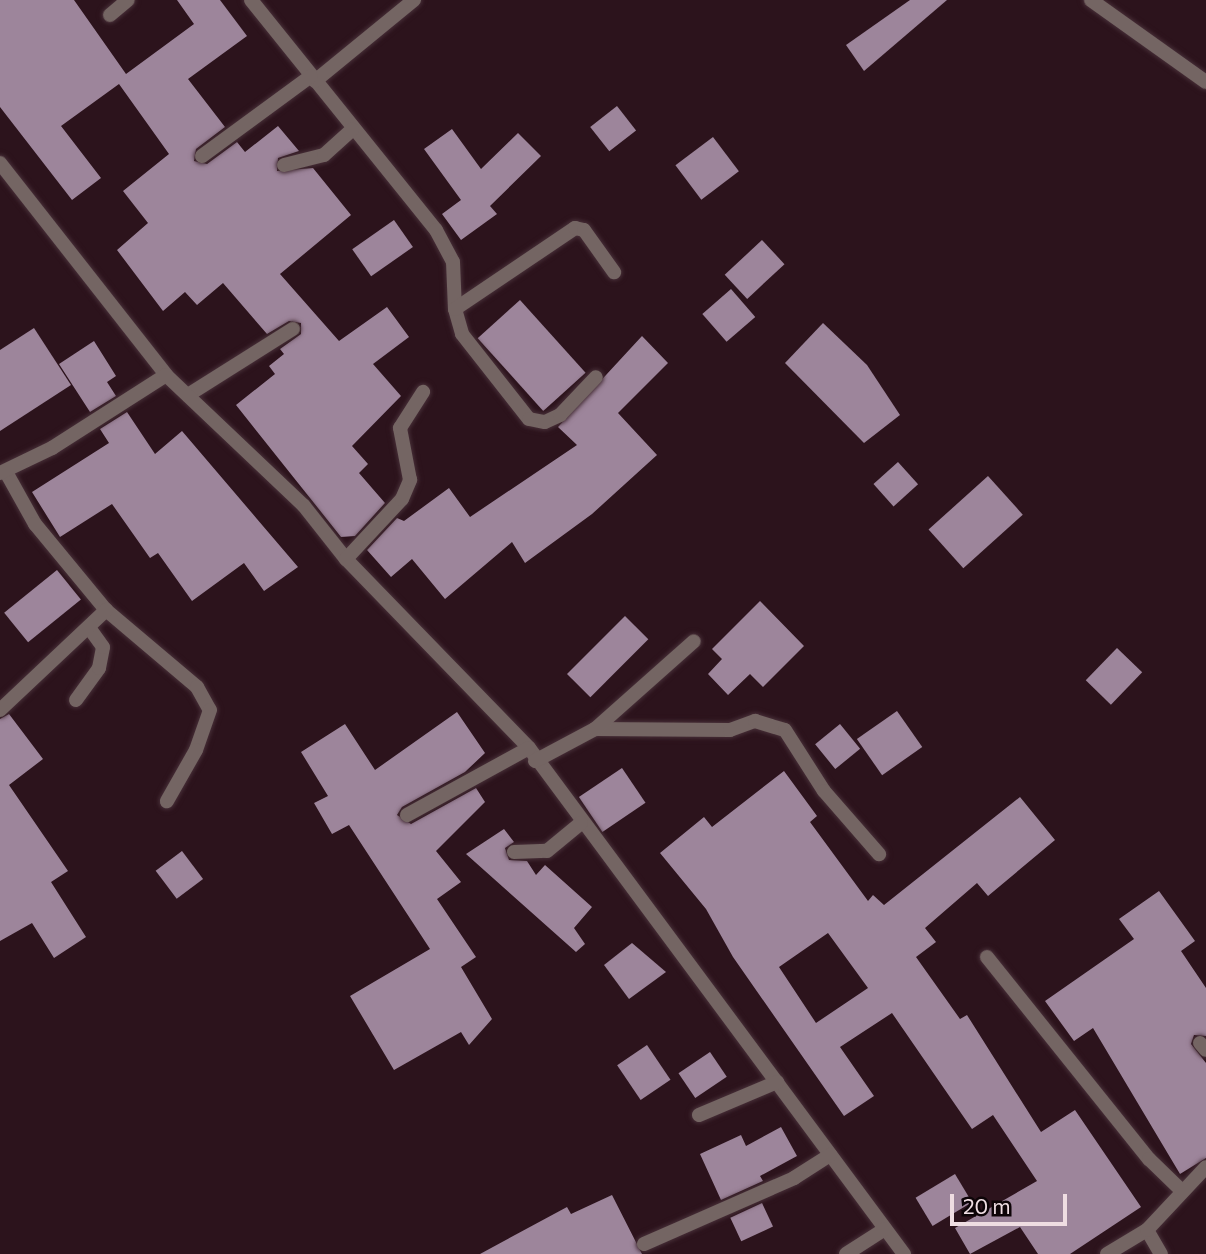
<!DOCTYPE html>
<style>
body{margin:0}
#map{position:relative;width:1206px;height:1254px;overflow:hidden;background:#2c131c;font-family:Commissioner,sans-serif}
div>[style]{position:absolute}
.building>*{inset:0;background:#9d859b;transform-origin:0 0}
.roads{filter:drop-shadow(0 0 2px #472f38) drop-shadow(0 0 2px #472f38)}
.street>*{height:14px;margin:-7px;padding:0 7px;transform-origin:7px;border-radius:7px;background:#746563}
span{translate:-50% -50%;white-space:nowrap;text-align:center;line-height:1.15;-webkit-text-stroke:7px #0d0407;paint-order:stroke}
.scale{position:absolute;left:950px;top:1194px;width:117px;height:32px;box-sizing:border-box;border:4px solid #efdde2;border-top:0;padding-left:9px;font-size:21px;line-height:24px;white-space:nowrap;color:#efdde2;-webkit-text-stroke:5px #0d0407;paint-order:stroke}
</style>
<div id="map">
<div class="building">
<div style="clip-path:polygon(0 0,74px 0,126px 74px,194px 24px,177px 0,220px 0,247px 36px,188px 79px,225px 127px,196px 149px,194px 161px,207px 164px,237px 142px,245px 152px,278px 126px,299px 151px,278px 158px,277px 171px,313px 168px,351px 215px,280px 274px,339px 341px,387px 307px,409px 337px,373px 364px,401px 396px,352px 446px,368px 464px,359px 473px,385px 503px,355px 536px,341px 537px,236px 405px,275px 374px,269px 366px,284px 354px,280px 349px,301px 334px,301px 323px,289px 321px,267px 334px,223px 283px,197px 305px,185px 292px,163px 311px,117px 250px,148px 223px,123px 191px,169px 154px,119px 84px,61px 126px,101px 178px,72px 200px,0 107px)"></div>
<div style="clip-path:polygon(910px 0,947px 0,864px 71px,846px 45px)"></div>
<div style="left:617px;top:106px;width:31px;height:34px;rotate:52deg"></div>
<div style="clip-path:polygon(452px 129px,481px 169px,518px 133px,541px 156px,490px 206px,497px 214px,461px 240px,442px 214px,461px 200px,424px 149px)"></div>
<div style="left:713px;top:137px;width:43px;height:47px;rotate:53deg"></div>
<div style="left:394px;top:220px;width:33px;height:51px;rotate:55deg"></div>
<div style="left:762px;top:240px;width:33px;height:51px;rotate:47deg"></div>
<div style="left:731px;top:289px;width:37px;height:38px;rotate:49deg"></div>
<div style="left:520px;top:300px;width:98px;height:57px;rotate:48deg"></div>
<div style="clip-path:polygon(823px 323px,867px 365px,900px 415px,864px 443px,785px 363px)"></div>
<div style="clip-path:polygon(34px 328px,71px 385px,0 431px,0 350px)"></div>
<div style="clip-path:polygon(642px 336px,668px 363px,618px 413px,657px 455px,592px 514px,525px 563px,512px 542px,445px 599px,412px 559px,391px 577px,367px 550px,397px 518px,404px 521px,449px 488px,470px 517px,577px 445px,558px 427px)"></div>
<div style="clip-path:polygon(94px 341px,116px 376px,107px 382px,116px 396px,90px 412px,59px 364px)"></div>
<div style="clip-path:polygon(127px 412px,155px 454px,182px 431px,298px 567px,264px 591px,244px 563px,192px 601px,158px 553px,150px 558px,112px 504px,60px 537px,32px 492px,109px 443px,100px 429px)"></div>
<div style="left:898px;top:462px;width:30px;height:33px;rotate:48deg"></div>
<div style="left:988px;top:476px;width:52px;height:80px;rotate:48deg"></div>
<div style="left:57px;top:570px;width:38px;height:68px;rotate:51deg"></div>
<div style="clip-path:polygon(760px 601px,804px 646px,763px 687px,750px 674px,728px 695px,708px 674px,722px 659px,712px 649px)"></div>
<div style="left:625px;top:616px;width:33px;height:82px;rotate:45deg"></div>
<div style="left:1117px;top:648px;width:35px;height:45px;rotate:44deg"></div>
<div style="left:897px;top:711px;width:44px;height:49px;rotate:55deg"></div>
<div style="clip-path:polygon(457px 712px,485px 753px,465px 772px,402px 807px,397px 815px,411px 824px,476px 788px,485px 802px,436px 851px,461px 882px,437px 899px,476px 957px,461px 967px,492px 1019px,469px 1045px,461px 1032px,394px 1070px,350px 996px,430px 949px,349px 825px,332px 834px,314px 803px,328px 796px,301px 752px,345px 724px,375px 770px)"></div>
<div style="clip-path:polygon(9px 714px,43px 759px,9px 785px,68px 871px,51px 882px,86px 937px,54px 958px,32px 923px,0 941px,0 719px)"></div>
<div style="left:840px;top:724px;width:32px;height:32px;rotate:51deg"></div>
<div style="left:622px;top:768px;width:42px;height:52px;rotate:56deg"></div>
<div style="clip-path:polygon(evenodd,784px 771px,817px 816px,810px 822px,868px 901px,873px 895px,884px 905px,1020px 797px,1055px 840px,988px 896px,977px 883px,925px 928px,936px 942px,916px 957px,960px 1019px,967px 1015px,1041px 1132px,1075px 1110px,1141px 1207px,1070px 1254px,1038px 1254px,1020px 1227px,970px 1254px,955px 1228px,1037px 1181px,993px 1115px,972px 1129px,892px 1013px,840px 1047px,874px 1096px,844px 1116px,733px 957px,706px 909px,660px 853px,704px 817px,712px 827px,784px 771px,828px 933px,868px 988px,816px 1023px,779px 967px,828px 933px)"></div>
<div style="clip-path:polygon(504px 829px,514px 842px,505px 848px,509px 860px,527px 861px,536px 875px,545px 865px,592px 907px,574px 928px,585px 944px,576px 952px,466px 854px)"></div>
<div style="left:182px;top:851px;width:35px;height:33px;rotate:53deg"></div>
<div style="clip-path:polygon(1159px 891px,1195px 941px,1181px 951px,1206px 988px,1206px 1036px,1194px 1035px,1191px 1044px,1206px 1063px,1206px 1158px,1180px 1174px,1093px 1028px,1074px 1041px,1045px 1001px,1134px 939px,1119px 919px)"></div>
<div style="clip-path:polygon(632px 943px,666px 972px,629px 999px,604px 965px)"></div>
<div style="left:647px;top:1045px;width:42px;height:36px;rotate:56deg"></div>
<div style="left:710px;top:1052px;width:30px;height:38px;rotate:56deg"></div>
<div style="clip-path:polygon(781px 1127px,797px 1156px,760px 1176px,763px 1181px,721px 1200px,700px 1154px,741px 1135px,746px 1146px)"></div>
<div style="left:955px;top:1174px;width:33px;height:46px;rotate:59deg"></div>
<div style="clip-path:polygon(612px 1195px,642px 1254px,480px 1254px,567px 1207px,571px 1214px)"></div>
<div style="left:762px;top:1203px;width:26px;height:35px;rotate:65deg"></div>
</div>
<div class="roads">
<div class="street">
<div style="left:251px;top:0;width:295px;rotate:51.2deg"></div>
<div style="left:436px;top:230px;width:36px;rotate:62deg"></div>
<div style="left:453px;top:262px;width:47px;rotate:87.6deg"></div>
<div style="left:455px;top:309px;width:26px;rotate:74deg"></div>
<div style="left:462px;top:334px;width:108px;rotate:51.8deg"></div>
<div style="left:529px;top:419px;width:16px;rotate:11deg"></div>
<div style="left:545px;top:422px;width:17px;rotate:-25deg"></div>
<div style="left:560px;top:415px;width:52px;rotate:-46.5deg"></div>
<div style="left:1091px;top:0;width:141px;rotate:35.5deg"></div>
<div style="left:110px;top:15px;width:23px;rotate:-40deg"></div>
<div style="left:315px;top:81px;width:128px;rotate:-39.3deg"></div>
<div style="left:202px;top:156px;width:135px;rotate:-36.3deg"></div>
<div style="left:0;top:163px;width:269px;rotate:51.9deg"></div>
<div style="left:284px;top:165px;width:41px;rotate:-14deg"></div>
<div style="left:324px;top:155px;width:38px;rotate:-42deg"></div>
<div style="left:455px;top:309px;width:145px;rotate:-34deg"></div>
<div style="left:575px;top:228px;width:9px;rotate:13deg"></div>
<div style="left:584px;top:230px;width:52px;rotate:54.5deg"></div>
<div style="left:188px;top:395px;width:124px;rotate:-32.2deg"></div>
<div style="left:6px;top:472px;width:60px;rotate:60.9deg"></div>
<div style="left:35px;top:524px;width:112px;rotate:50.5deg"></div>
<div style="left:106px;top:610px;width:119px;rotate:40.2deg"></div>
<div style="left:197px;top:687px;width:26px;rotate:61deg"></div>
<div style="left:210px;top:710px;width:42px;rotate:109.3deg"></div>
<div style="left:196px;top:750px;width:59px;rotate:119.6deg"></div>
<div style="left:0;top:473px;width:58px;rotate:-25.7deg"></div>
<div style="left:52px;top:448px;width:135px;rotate:-32.6deg"></div>
<div style="left:166px;top:375px;width:190px;rotate:43.5deg"></div>
<div style="left:304px;top:506px;width:68px;rotate:51.6deg"></div>
<div style="left:346px;top:559px;width:263px;rotate:45.9deg"></div>
<div style="left:529px;top:748px;width:630px;rotate:53.46deg"></div>
<div style="left:346px;top:559px;width:82px;rotate:-47deg"></div>
<div style="left:402px;top:499px;width:21px;rotate:-67deg"></div>
<div style="left:410px;top:480px;width:53px;rotate:-100.9deg"></div>
<div style="left:400px;top:428px;width:43px;rotate:-57.4deg"></div>
<div style="left:76px;top:700px;width:39px;rotate:-54deg"></div>
<div style="left:99px;top:668px;width:21px;rotate:-79deg"></div>
<div style="left:103px;top:647px;width:22px;rotate:-126deg"></div>
<div style="left:0;top:710px;width:146px;rotate:-43.3deg"></div>
<div style="left:595px;top:729px;width:135px;rotate:0.4deg"></div>
<div style="left:730px;top:730px;width:27px;rotate:-20deg"></div>
<div style="left:755px;top:721px;width:31px;rotate:17deg"></div>
<div style="left:785px;top:730px;width:72px;rotate:57.4deg"></div>
<div style="left:824px;top:791px;width:84px;rotate:48.9deg"></div>
<div style="left:535px;top:761px;width:68px;rotate:-28.1deg"></div>
<div style="left:595px;top:729px;width:132px;rotate:-41.6deg"></div>
<div style="left:407px;top:815px;width:139px;rotate:-28.8deg"></div>
<div style="left:514px;top:852px;width:33px;rotate:-2deg"></div>
<div style="left:547px;top:851px;width:44px;rotate:-39.5deg"></div>
<div style="left:987px;top:957px;width:259px;rotate:51.3deg"></div>
<div style="left:1149px;top:1159px;width:46px;rotate:44.1deg"></div>
<div style="left:1200px;top:1043px;width:9px;rotate:49deg"></div>
<div style="left:699px;top:1115px;width:85px;rotate:-22.9deg"></div>
<div style="left:1147px;top:1230px;width:28px;rotate:60deg"></div>
<div style="left:644px;top:1244px;width:164px;rotate:-23.7deg"></div>
<div style="left:794px;top:1178px;width:43px;rotate:-32.6deg"></div>
<div style="left:846px;top:1254px;width:46px;rotate:-32.7deg"></div>
<div style="left:1107px;top:1254px;width:47px;rotate:-31deg"></div>
<div style="left:1147px;top:1230px;width:86px;rotate:-46.9deg"></div>
</div>
</div>
<div class="scale">20 m</div>
</div>
